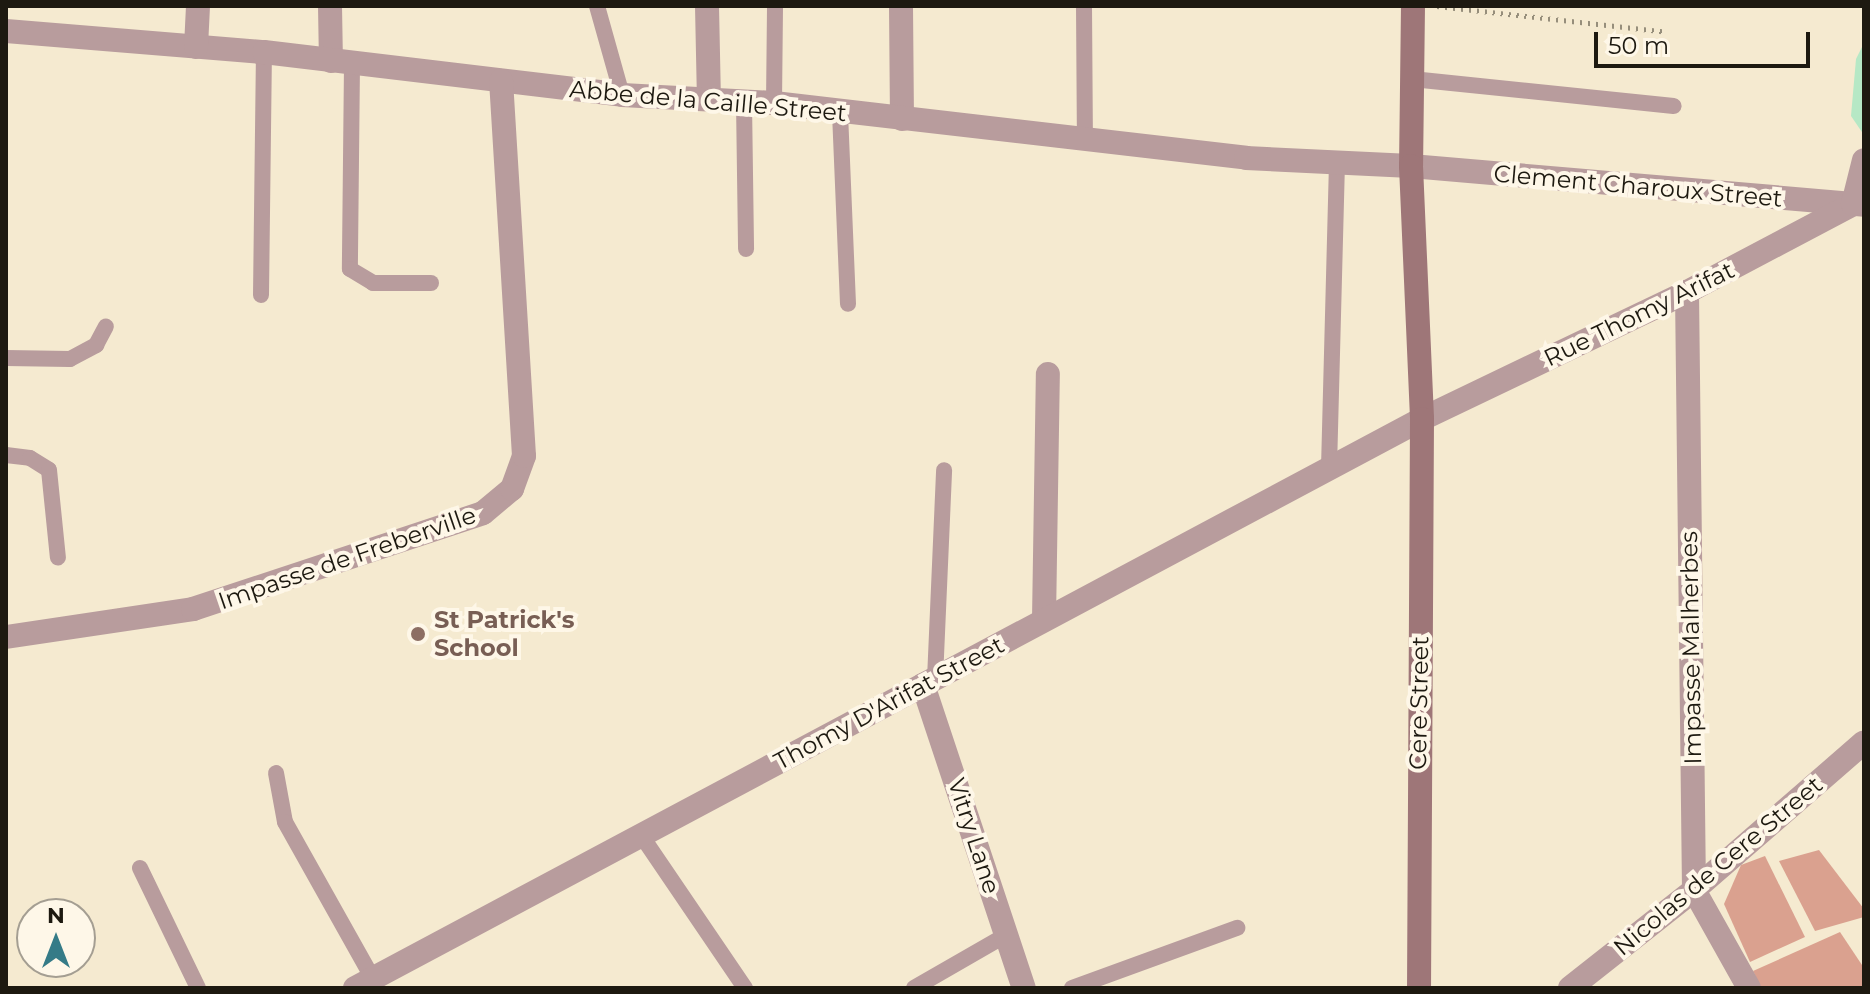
<!DOCTYPE html>
<style>
body{margin:0}
#map{position:relative;width:1870px;height:994px;overflow:hidden;background:#f5ead0;font-family:Montserrat,sans-serif}
div>[style]{position:absolute}
.green>*{inset:0;background:#b6e8c5}
.building>*{inset:0;background:#daa18f}
.path>*{height:5px;margin-top:-2.5px;transform-origin:0;background:repeating-linear-gradient(90deg,#968e7b 0 2px,transparent 0 8px)}
.lane>*{height:16px;margin:-8px;padding:0 8px;transform-origin:8px;border-radius:8px;background:#b89c9d}
.street>*{height:24px;margin:-12px;padding:0 12px;transform-origin:12px;border-radius:12px;background:#b89c9d}
.secondary>*{height:24px;margin:-12px;padding:0 12px;transform-origin:12px;border-radius:12px;background:#9e7678}
.dots>*{width:22px;height:22px;translate:-50% -50%;box-sizing:border-box;border:4px solid #fef7e8;border-radius:50%}
span{translate:-50% -50%;white-space:nowrap;text-align:center;line-height:1.15;-webkit-text-stroke:8px #fef7e8;paint-order:stroke}
.street-label{font-size:24px;color:#1d1910}
.education-label{font-size:24px;color:#785e54;font-weight:700}
.left{translate:0 -50%;text-align:left}
.frame{position:absolute;inset:0;border:8px solid #1d1910;pointer-events:none}
.north{position:absolute;left:16px;top:898px;width:80px;height:80px;box-sizing:border-box;background:#fef7e8;border:2px solid #a49e92;border-radius:50%;rotate:0deg;font-size:22px;font-weight:700;line-height:32px;text-align:center;color:#1d1910}
.north::after{content:'';display:block;margin:auto;width:28px;height:36px;background:#357b87;clip-path:polygon(50% 0,100% 100%,50% 72%,0 100%)}
.scale{position:absolute;left:1594px;top:32px;width:216px;height:36px;box-sizing:border-box;border:4px solid #1d1910;border-top:0;padding-left:10px;font-size:24px;line-height:28px;white-space:nowrap;color:#1d1910;-webkit-text-stroke:6px #fef7e8;paint-order:stroke}
</style>
<div id="map">
<div class="green">
<div style="clip-path:polygon(1864px 43px,1864px 135px,1851px 116px,1856px 59px)"></div>
</div>
<div class="building">
<div style="clip-path:polygon(1819px 850px,1864px 909px,1864px 917px,1815px 931px,1779px 861px)"></div>
<div style="clip-path:polygon(1765px 856px,1805px 937px,1750px 962px,1724px 904px,1741px 865px)"></div>
<div style="clip-path:polygon(1840px 932px,1864px 968px,1864px 988px,1761px 988px,1753px 971px)"></div>
</div>
<div class="path">
<div style="left:1437px;top:6px;width:231px;rotate:6.4deg"></div>
</div>
<div class="lane">
<div style="left:597px;top:6px;width:92px;rotate:74.3deg"></div>
<div style="left:1084px;top:6px;width:134px;rotate:89.6deg"></div>
<div style="left:352px;top:64px;width:205px;rotate:90.6deg"></div>
<div style="left:350px;top:269px;width:27px;rotate:31deg"></div>
<div style="left:373px;top:283px;width:58px"></div>
<div style="left:1412px;top:79px;width:263px;rotate:5.9deg"></div>
<div style="left:744px;top:102px;width:147px;rotate:89.2deg"></div>
<div style="left:774px;top:103px;width:97px;rotate:-89.4deg"></div>
<div style="left:840px;top:113px;width:191px;rotate:87.6deg"></div>
<div style="left:261px;top:295px;width:243px;rotate:-89.3deg"></div>
<div style="left:6px;top:358px;width:64px;rotate:0.9deg"></div>
<div style="left:70px;top:359px;width:30px;rotate:-28deg"></div>
<div style="left:96px;top:345px;width:21px;rotate:-62deg"></div>
<div style="left:6px;top:455px;width:24px;rotate:7deg"></div>
<div style="left:30px;top:458px;width:22px;rotate:32deg"></div>
<div style="left:49px;top:470px;width:88px;rotate:84.2deg"></div>
<div style="left:1329px;top:468px;width:306px;rotate:-88.5deg"></div>
<div style="left:935px;top:679px;width:209px;rotate:-87.5deg"></div>
<div style="left:276px;top:773px;width:50px;rotate:79.6deg"></div>
<div style="left:285px;top:822px;width:180px;rotate:60.7deg"></div>
<div style="left:641px;top:835px;width:185px;rotate:55.8deg"></div>
<div style="left:140px;top:868px;width:133px;rotate:64.2deg"></div>
<div style="left:914px;top:988px;width:106px;rotate:-29.9deg"></div>
<div style="left:1072px;top:988px;width:176px;rotate:-20deg"></div>
</div>
<div class="street">
<div style="left:330px;top:6px;width:55px;rotate:89deg"></div>
<div style="left:707px;top:6px;width:93px;rotate:88.8deg"></div>
<div style="left:901px;top:6px;width:113px;rotate:89.5deg"></div>
<div style="left:6px;top:31px;width:259px;rotate:4.7deg"></div>
<div style="left:264px;top:52px;width:361px;rotate:6.8deg"></div>
<div style="left:622px;top:95px;width:152px;rotate:3deg"></div>
<div style="left:774px;top:103px;width:475px;rotate:6.6deg"></div>
<div style="left:1246px;top:158px;width:165px;rotate:2.8deg"></div>
<div style="left:1411px;top:166px;width:455px;rotate:4.9deg"></div>
<div style="left:196px;top:47px;width:41px;rotate:-87.2deg"></div>
<div style="left:1687px;top:292px;width:598px;rotate:89.33deg"></div>
<div style="left:1694px;top:890px;width:112px;rotate:60.7deg"></div>
<div style="left:1044px;top:620px;width:246px;rotate:-89.1deg"></div>
<div style="left:6px;top:637px;width:189px;rotate:-8.5deg"></div>
<div style="left:193px;top:609px;width:305px;rotate:-18.3deg"></div>
<div style="left:483px;top:513px;width:38px;rotate:-40deg"></div>
<div style="left:512px;top:489px;width:35px;rotate:-70deg"></div>
<div style="left:524px;top:456px;width:376px;rotate:-93.5deg"></div>
<div style="left:923px;top:685px;width:319px;rotate:71.6deg"></div>
<div style="left:355px;top:988px;width:1209px;rotate:-28.07deg"></div>
<div style="left:1422px;top:419px;width:294px;rotate:-25.6deg"></div>
<div style="left:1687px;top:292px;width:188px;rotate:-27.9deg"></div>
<div style="left:1853px;top:204px;width:45px;rotate:-76deg"></div>
<div style="left:1570px;top:988px;width:158px;rotate:-38.3deg"></div>
<div style="left:1694px;top:890px;width:225px;rotate:-41deg"></div>
</div>
<div class="secondary">
<div style="left:1413px;top:6px;width:160px;rotate:90.7deg"></div>
<div style="left:1411px;top:166px;width:253px;rotate:87.5deg"></div>
<div style="left:1422px;top:419px;width:569px;rotate:90.3deg"></div>
</div>
<div class="dots">
<div style="left:418px;top:634px;background:#8d6e63"></div>
</div>
<div class="street-label">
<span style="left:708px;top:101px;rotate:5deg">Abbe de la Caille Street</span>
<span style="left:1638px;top:186px;rotate:5deg">Clement Charoux Street</span>
<span style="left:1639px;top:314px;rotate:-26deg">Rue Thomy Arifat</span>
<span style="left:347px;top:558px;rotate:-19deg">Impasse de Freberville</span>
<span style="left:1691px;top:648px;rotate:-91deg">Impasse Malherbes</span>
<span style="left:889px;top:703px;rotate:-28deg">Thomy D'Arifat Street</span>
<span style="left:1419px;top:703px;rotate:-89deg">Cere Street</span>
<span style="left:974px;top:836px;rotate:72deg">Vitry Lane</span>
<span style="left:1718px;top:866px;rotate:-40deg">Nicolas de Cere Street</span>
</div>
<div class="education-label">
<span class="left" style="left:434px;top:634px">St Patrick's<br>School</span>
</div>
<div class="frame"></div>
<div class="north">N</div>
<div class="scale">50 m</div>
</div>
